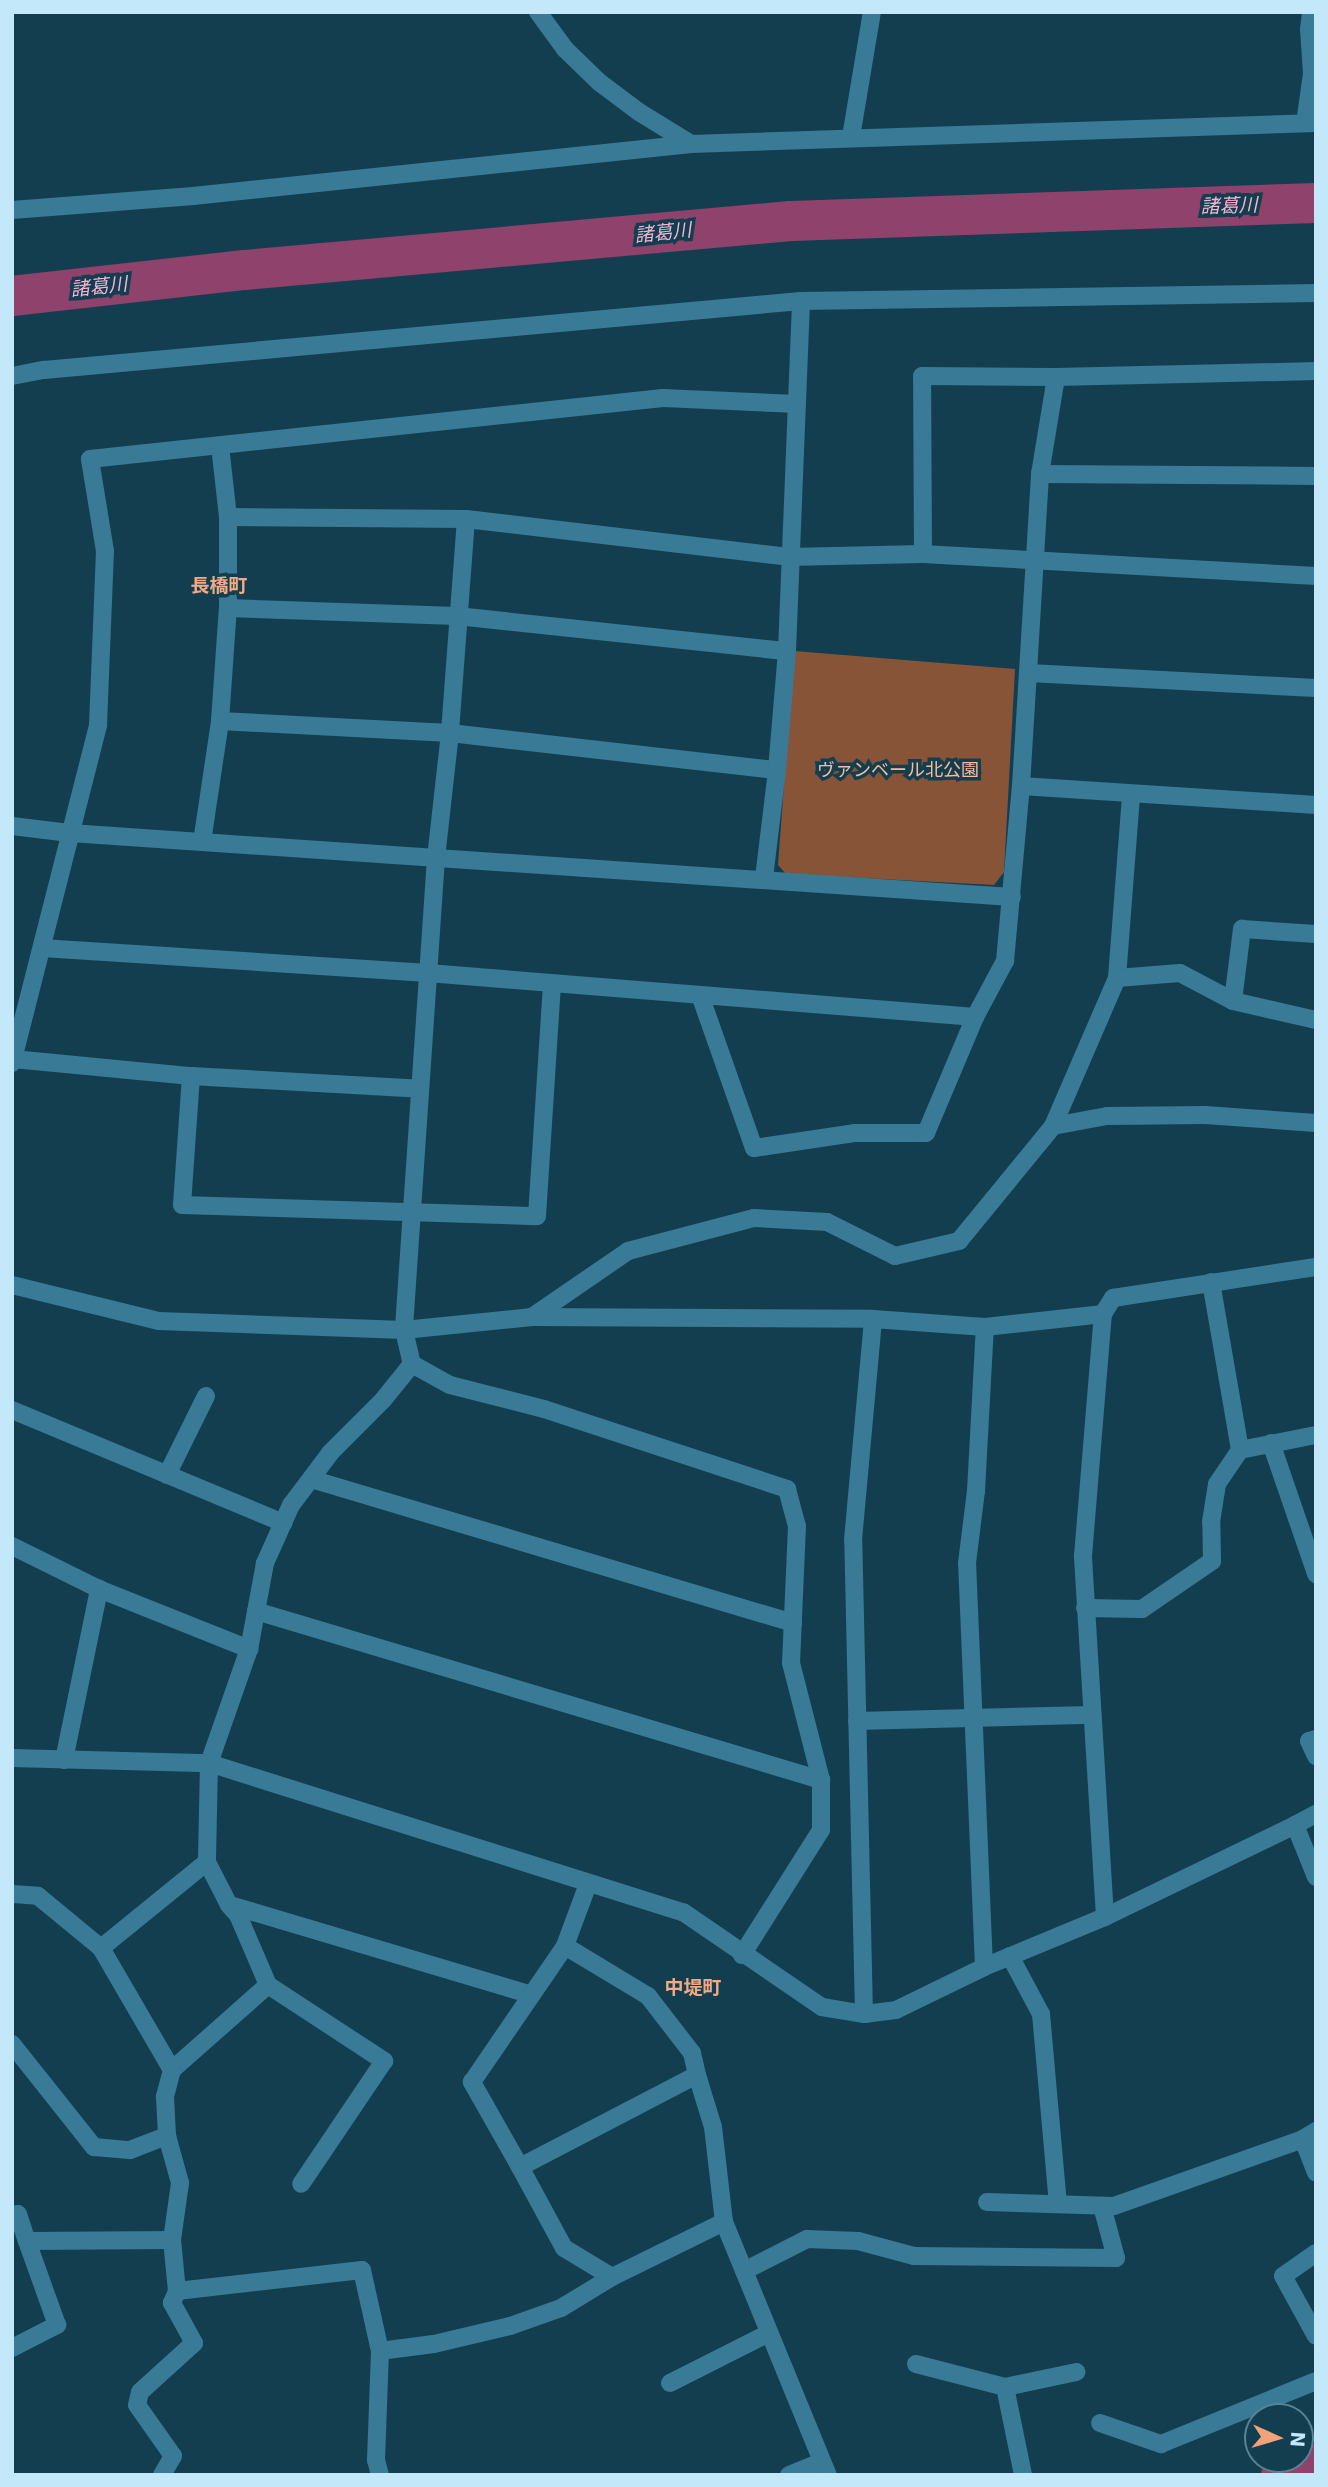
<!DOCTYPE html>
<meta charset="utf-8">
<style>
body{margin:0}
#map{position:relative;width:1328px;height:2487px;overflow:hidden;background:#133e4f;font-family:"DejaVu Sans","Noto Sans JP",sans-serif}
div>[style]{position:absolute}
.green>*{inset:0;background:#885438}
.river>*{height:40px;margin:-20px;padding:0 20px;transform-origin:20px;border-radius:20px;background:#8f426b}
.minor>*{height:18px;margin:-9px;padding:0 9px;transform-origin:9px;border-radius:9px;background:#397a96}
span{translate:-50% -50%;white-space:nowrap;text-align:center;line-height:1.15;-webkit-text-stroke:7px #133e4f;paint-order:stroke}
.park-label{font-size:18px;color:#faba98}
.water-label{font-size:19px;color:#f7b4d4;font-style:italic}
.neighbourhood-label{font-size:19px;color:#f3ab85;font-weight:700}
.frame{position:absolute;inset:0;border:14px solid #c2e8fa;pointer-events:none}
.north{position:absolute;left:1244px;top:2403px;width:70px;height:70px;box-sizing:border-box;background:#133e4f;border:2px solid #598293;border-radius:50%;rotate:94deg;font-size:19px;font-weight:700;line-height:28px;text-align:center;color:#c2e8fa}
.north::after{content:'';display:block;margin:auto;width:24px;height:32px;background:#f0a279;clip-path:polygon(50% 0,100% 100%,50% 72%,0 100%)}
</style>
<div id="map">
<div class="green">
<div style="clip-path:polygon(794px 651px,1015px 669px,1004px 872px,994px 885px,786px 874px,778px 865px)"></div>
</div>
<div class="river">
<div style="left:12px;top:296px;width:234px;rotate:-6.4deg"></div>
<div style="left:245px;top:270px;width:548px;rotate:-5.13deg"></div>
<div style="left:791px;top:221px;width:525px;rotate:-1.96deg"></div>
<div style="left:1281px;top:2475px;width:37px;rotate:-17deg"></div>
</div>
<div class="minor">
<div style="left:538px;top:12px;width:46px;rotate:53.9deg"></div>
<div style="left:565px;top:49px;width:47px;rotate:44.1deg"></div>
<div style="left:599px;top:82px;width:50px;rotate:36.9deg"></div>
<div style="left:639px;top:112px;width:61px;rotate:31.6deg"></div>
<div style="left:1305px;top:123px;width:49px;rotate:-81.9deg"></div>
<div style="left:1312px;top:74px;width:45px;rotate:-93.8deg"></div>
<div style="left:1309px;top:29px;width:17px;rotate:-83deg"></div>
<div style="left:851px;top:137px;width:127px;rotate:-80.5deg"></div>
<div style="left:12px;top:210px;width:182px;rotate:-4.4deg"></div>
<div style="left:193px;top:196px;width:501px;rotate:-5.96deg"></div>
<div style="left:691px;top:144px;width:625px;rotate:-1.92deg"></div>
<div style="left:12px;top:376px;width:33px;rotate:-11deg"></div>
<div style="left:44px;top:370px;width:760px;rotate:-5.21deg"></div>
<div style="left:801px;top:301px;width:515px;rotate:-0.89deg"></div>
<div style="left:1040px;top:474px;width:276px;rotate:0.4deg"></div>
<div style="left:228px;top:517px;width:238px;rotate:0.5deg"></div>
<div style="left:466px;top:519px;width:325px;rotate:6.7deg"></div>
<div style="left:789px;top:557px;width:134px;rotate:-1.3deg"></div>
<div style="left:923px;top:554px;width:394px;rotate:3.2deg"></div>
<div style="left:466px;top:519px;width:215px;rotate:94.3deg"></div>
<div style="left:450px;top:733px;width:126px;rotate:96.4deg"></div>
<div style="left:436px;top:858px;width:473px;rotate:93.9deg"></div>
<div style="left:404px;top:1330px;width:35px;rotate:77deg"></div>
<div style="left:412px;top:1364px;width:43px;rotate:28.9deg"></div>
<div style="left:450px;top:1385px;width:97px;rotate:14.3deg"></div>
<div style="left:544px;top:1409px;width:256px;rotate:18.2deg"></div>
<div style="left:787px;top:1489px;width:38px;rotate:75deg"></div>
<div style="left:797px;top:1526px;width:137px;rotate:92.5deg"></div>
<div style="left:791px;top:1663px;width:121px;rotate:75.6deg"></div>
<div style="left:821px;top:1780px;width:50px;rotate:90deg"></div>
<div style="left:821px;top:1830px;width:148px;rotate:122.3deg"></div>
<div style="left:923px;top:554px;width:178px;rotate:-90.3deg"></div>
<div style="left:922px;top:376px;width:134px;rotate:0.4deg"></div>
<div style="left:1056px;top:377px;width:260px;rotate:-1.3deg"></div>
<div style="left:228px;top:608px;width:229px;rotate:2deg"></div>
<div style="left:457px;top:616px;width:332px;rotate:6.1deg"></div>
<div style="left:1029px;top:673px;width:287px;rotate:3deg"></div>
<div style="left:220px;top:721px;width:230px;rotate:3deg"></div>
<div style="left:450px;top:733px;width:329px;rotate:6.5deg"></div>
<div style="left:1021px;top:786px;width:296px;rotate:3.7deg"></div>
<div style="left:12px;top:826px;width:58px;rotate:6.9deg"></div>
<div style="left:70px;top:833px;width:944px;rotate:3.89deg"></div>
<div style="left:202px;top:842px;width:122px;rotate:-81.5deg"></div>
<div style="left:220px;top:721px;width:113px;rotate:-86deg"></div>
<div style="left:228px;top:608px;width:91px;rotate:-90deg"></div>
<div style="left:228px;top:517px;width:71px;rotate:-96.4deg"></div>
<div style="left:764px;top:878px;width:109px;rotate:-83.1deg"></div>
<div style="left:777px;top:770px;width:119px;rotate:-85.2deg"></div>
<div style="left:787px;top:651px;width:350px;rotate:-87.7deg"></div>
<div style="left:42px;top:948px;width:387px;rotate:3.7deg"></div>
<div style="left:428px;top:973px;width:549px;rotate:4.6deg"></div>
<div style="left:1117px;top:978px;width:184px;rotate:-85.6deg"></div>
<div style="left:700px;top:995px;width:162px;rotate:70.6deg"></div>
<div style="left:754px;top:1148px;width:101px;rotate:-8.5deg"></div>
<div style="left:854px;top:1133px;width:72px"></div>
<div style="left:926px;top:1133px;width:126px;rotate:-67.1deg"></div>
<div style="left:975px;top:1017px;width:64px;rotate:-61.8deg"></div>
<div style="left:1005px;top:961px;width:176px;rotate:-84.8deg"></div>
<div style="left:1021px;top:786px;width:313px;rotate:-86.5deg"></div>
<div style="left:1040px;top:474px;width:98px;rotate:-80.6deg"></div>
<div style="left:1233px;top:1001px;width:73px;rotate:-82.9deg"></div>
<div style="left:1242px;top:929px;width:74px;rotate:3.9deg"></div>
<div style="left:13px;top:1059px;width:179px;rotate:5.5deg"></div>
<div style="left:191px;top:1076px;width:229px;rotate:3.2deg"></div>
<div style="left:12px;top:1063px;width:349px;rotate:-75.7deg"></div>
<div style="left:98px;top:725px;width:174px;rotate:-87.7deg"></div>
<div style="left:105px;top:551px;width:93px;rotate:-99.3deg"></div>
<div style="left:90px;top:459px;width:576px;rotate:-6.08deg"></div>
<div style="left:663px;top:398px;width:134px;rotate:2.6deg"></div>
<div style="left:191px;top:1076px;width:129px;rotate:94deg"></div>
<div style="left:182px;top:1205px;width:355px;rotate:1.8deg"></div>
<div style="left:537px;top:1216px;width:233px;rotate:-86.3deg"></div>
<div style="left:1053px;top:1126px;width:55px;rotate:-10.5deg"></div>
<div style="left:1107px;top:1116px;width:98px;rotate:-0.6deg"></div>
<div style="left:1205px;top:1115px;width:111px;rotate:4.1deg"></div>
<div style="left:1211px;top:1282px;width:170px;rotate:80.2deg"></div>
<div style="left:1240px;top:1450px;width:77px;rotate:-11.2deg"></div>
<div style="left:12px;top:1285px;width:151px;rotate:13.8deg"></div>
<div style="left:159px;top:1321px;width:245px;rotate:2.1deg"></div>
<div style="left:404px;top:1330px;width:129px;rotate:-5.8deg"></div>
<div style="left:532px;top:1317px;width:116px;rotate:-34.5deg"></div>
<div style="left:628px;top:1251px;width:130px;rotate:-14.7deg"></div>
<div style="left:754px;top:1218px;width:73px;rotate:3.1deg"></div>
<div style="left:827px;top:1222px;width:76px;rotate:26.6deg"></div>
<div style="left:895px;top:1256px;width:66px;rotate:-13.2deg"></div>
<div style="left:959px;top:1241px;width:149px;rotate:-50.7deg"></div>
<div style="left:1053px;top:1126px;width:161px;rotate:-66.6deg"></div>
<div style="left:1117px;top:978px;width:63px;rotate:-4.5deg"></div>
<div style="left:1180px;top:973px;width:60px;rotate:27.8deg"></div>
<div style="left:1233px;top:1001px;width:85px;rotate:12.9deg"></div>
<div style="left:532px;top:1317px;width:341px;rotate:0.3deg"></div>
<div style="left:873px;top:1319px;width:112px;rotate:4.1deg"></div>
<div style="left:985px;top:1327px;width:119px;rotate:-6.3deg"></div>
<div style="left:412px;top:1364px;width:46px;rotate:128.9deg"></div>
<div style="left:383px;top:1400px;width:74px;rotate:135deg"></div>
<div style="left:331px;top:1452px;width:66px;rotate:127deg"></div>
<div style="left:291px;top:1505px;width:64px;rotate:114.1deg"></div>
<div style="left:265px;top:1563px;width:87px;rotate:100.5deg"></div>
<div style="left:249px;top:1649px;width:121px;rotate:109.3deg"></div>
<div style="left:209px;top:1763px;width:99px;rotate:91.2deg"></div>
<div style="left:207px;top:1862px;width:48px;rotate:62.9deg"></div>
<div style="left:229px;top:1905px;width:13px;rotate:48deg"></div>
<div style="left:238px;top:1915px;width:76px;rotate:66.8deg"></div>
<div style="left:268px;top:1985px;width:128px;rotate:138.5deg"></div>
<div style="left:172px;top:2070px;width:28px;rotate:105deg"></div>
<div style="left:165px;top:2097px;width:39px;rotate:87deg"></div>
<div style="left:167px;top:2136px;width:49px;rotate:74.5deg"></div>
<div style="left:180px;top:2183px;width:58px;rotate:98deg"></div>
<div style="left:172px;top:2240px;width:51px;rotate:84.4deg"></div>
<div style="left:177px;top:2291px;width:186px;rotate:-6.5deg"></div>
<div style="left:362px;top:2270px;width:83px;rotate:77.5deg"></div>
<div style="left:380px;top:2351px;width:54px;rotate:-7.4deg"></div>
<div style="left:434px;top:2344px;width:78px;rotate:-13.3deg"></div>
<div style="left:510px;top:2326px;width:54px;rotate:-19.4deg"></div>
<div style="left:561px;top:2308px;width:60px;rotate:-31.3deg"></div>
<div style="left:612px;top:2277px;width:125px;rotate:-26.2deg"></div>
<div style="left:12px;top:1410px;width:294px;rotate:22.6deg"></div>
<div style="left:1271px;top:1443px;width:139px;rotate:71deg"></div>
<div style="left:167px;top:1475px;width:88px;rotate:-63.7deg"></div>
<div style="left:311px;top:1479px;width:503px;rotate:16.63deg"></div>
<div style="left:12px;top:1546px;width:97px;rotate:26.3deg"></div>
<div style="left:99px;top:1589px;width:162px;rotate:21.8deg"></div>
<div style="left:1085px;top:1608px;width:57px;rotate:1deg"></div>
<div style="left:1142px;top:1609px;width:85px;rotate:-34.4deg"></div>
<div style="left:1212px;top:1561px;width:39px;rotate:-91deg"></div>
<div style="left:1211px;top:1522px;width:38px;rotate:-81deg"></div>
<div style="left:1217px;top:1484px;width:41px;rotate:-55.9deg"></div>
<div style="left:256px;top:1611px;width:590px;rotate:16.65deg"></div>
<div style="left:857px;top:1721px;width:234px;rotate:-1.5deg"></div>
<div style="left:1316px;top:1739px;width:7px;rotate:164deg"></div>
<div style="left:1309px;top:1741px;width:17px;rotate:65deg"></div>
<div style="left:12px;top:1758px;width:197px;rotate:1.5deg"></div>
<div style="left:209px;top:1763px;width:497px;rotate:17.5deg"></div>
<div style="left:683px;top:1912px;width:168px;rotate:34.4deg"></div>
<div style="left:822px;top:2007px;width:43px;rotate:9.5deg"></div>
<div style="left:864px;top:2014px;width:32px;rotate:-7deg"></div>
<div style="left:896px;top:2010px;width:98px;rotate:-26deg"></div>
<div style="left:984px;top:1967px;width:131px;rotate:-22.5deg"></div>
<div style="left:1105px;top:1917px;width:211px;rotate:-25.8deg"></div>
<div style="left:1295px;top:1825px;width:56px;rotate:68deg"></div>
<div style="left:64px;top:1760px;width:175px;rotate:-78.4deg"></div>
<div style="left:1295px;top:1825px;width:24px;rotate:-28deg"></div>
<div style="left:588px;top:1884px;width:66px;rotate:110.4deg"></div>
<div style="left:565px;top:1946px;width:97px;rotate:31.1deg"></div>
<div style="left:648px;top:1996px;width:72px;rotate:52.3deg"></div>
<div style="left:692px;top:2053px;width:23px;rotate:77deg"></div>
<div style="left:12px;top:1894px;width:26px;rotate:4deg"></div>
<div style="left:38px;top:1896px;width:82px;rotate:39.5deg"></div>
<div style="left:101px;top:1948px;width:141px;rotate:59.8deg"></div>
<div style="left:230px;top:1905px;width:314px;rotate:16.6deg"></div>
<div style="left:1105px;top:1917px;width:362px;rotate:-93.5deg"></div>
<div style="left:1083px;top:1556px;width:243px;rotate:-85.3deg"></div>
<div style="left:1103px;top:1314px;width:19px;rotate:-58deg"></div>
<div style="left:1113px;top:1298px;width:205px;rotate:-8.7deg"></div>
<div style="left:101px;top:1948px;width:136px;rotate:-39.1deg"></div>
<div style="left:1010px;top:1956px;width:66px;rotate:61.9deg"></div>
<div style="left:1041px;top:2014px;width:190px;rotate:84.9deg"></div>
<div style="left:984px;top:1967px;width:404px;rotate:-92.4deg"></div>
<div style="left:967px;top:1563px;width:73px;rotate:-82.9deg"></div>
<div style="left:976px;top:1491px;width:164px;rotate:-86.9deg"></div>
<div style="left:268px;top:1985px;width:139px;rotate:33.2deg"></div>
<div style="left:384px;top:2061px;width:148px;rotate:124deg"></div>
<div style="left:864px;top:2014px;width:474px;rotate:-91.3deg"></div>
<div style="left:853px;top:1540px;width:222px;rotate:-84.8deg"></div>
<div style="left:12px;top:2044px;width:132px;rotate:51.5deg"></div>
<div style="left:94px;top:2147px;width:36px;rotate:5deg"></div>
<div style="left:130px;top:2150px;width:40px;rotate:-21deg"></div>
<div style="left:1303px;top:2139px;width:36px;rotate:69deg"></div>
<div style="left:520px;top:2167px;width:98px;rotate:-119.5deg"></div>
<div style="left:472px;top:2082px;width:165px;rotate:-55.6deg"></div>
<div style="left:987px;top:2202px;width:127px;rotate:1.8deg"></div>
<div style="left:1114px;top:2206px;width:201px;rotate:-19.5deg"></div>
<div style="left:1303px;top:2139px;width:15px;rotate:-32deg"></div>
<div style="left:12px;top:2216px;width:6px;rotate:-18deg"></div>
<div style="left:18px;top:2214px;width:28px;rotate:72deg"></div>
<div style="left:27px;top:2241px;width:145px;rotate:-0.4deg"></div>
<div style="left:1316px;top:2253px;width:40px;rotate:145.1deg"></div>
<div style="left:1283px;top:2276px;width:68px;rotate:61.2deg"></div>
<div style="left:744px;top:2271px;width:71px;rotate:-26.9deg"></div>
<div style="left:807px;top:2239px;width:51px;rotate:2.2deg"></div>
<div style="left:858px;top:2241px;width:58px;rotate:15deg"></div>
<div style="left:914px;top:2256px;width:202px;rotate:0.6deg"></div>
<div style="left:1116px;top:2258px;width:54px;rotate:-105.1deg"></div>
<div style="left:612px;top:2277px;width:56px;rotate:-148.9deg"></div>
<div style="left:564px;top:2248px;width:92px;rotate:-118.5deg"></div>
<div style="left:520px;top:2167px;width:199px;rotate:-27.5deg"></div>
<div style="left:697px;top:2075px;width:54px;rotate:72.9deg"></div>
<div style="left:713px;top:2127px;width:96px;rotate:83.4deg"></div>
<div style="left:724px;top:2222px;width:274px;rotate:67.7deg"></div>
<div style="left:12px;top:2348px;width:51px;rotate:-27.1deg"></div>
<div style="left:57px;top:2325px;width:89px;rotate:-109.7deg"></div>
<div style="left:916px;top:2364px;width:92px;rotate:14.5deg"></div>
<div style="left:1005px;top:2387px;width:90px;rotate:78.4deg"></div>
<div style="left:670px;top:2383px;width:111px;rotate:-26.8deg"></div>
<div style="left:1005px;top:2387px;width:73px;rotate:-11.9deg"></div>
<div style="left:1100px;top:2423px;width:65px;rotate:19deg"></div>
<div style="left:1161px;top:2444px;width:167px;rotate:-22.1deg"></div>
<div style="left:162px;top:2475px;width:22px;rotate:-60deg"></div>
<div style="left:173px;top:2456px;width:62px;rotate:-125.2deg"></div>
<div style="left:137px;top:2405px;width:13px;rotate:-77deg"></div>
<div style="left:140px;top:2392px;width:73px;rotate:-42.2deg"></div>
<div style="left:194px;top:2343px;width:46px;rotate:-118.8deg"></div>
<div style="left:172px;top:2303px;width:13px;rotate:-67deg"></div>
<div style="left:380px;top:2475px;width:16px;rotate:-105deg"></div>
<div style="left:376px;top:2460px;width:109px;rotate:-87.9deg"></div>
<div style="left:789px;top:2475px;width:35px;rotate:-22deg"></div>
</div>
<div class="park-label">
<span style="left:898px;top:770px">ヴァンベール北公園</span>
</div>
<div class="water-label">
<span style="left:1229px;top:206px;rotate:-2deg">諸葛川</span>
<span style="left:663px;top:233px;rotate:-6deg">諸葛川</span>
<span style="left:99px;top:287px;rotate:-6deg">諸葛川</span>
</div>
<div class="neighbourhood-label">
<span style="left:219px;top:586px">長橋町</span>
<span style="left:693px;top:1988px">中堤町</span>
</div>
<div class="frame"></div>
<div class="north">N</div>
</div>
